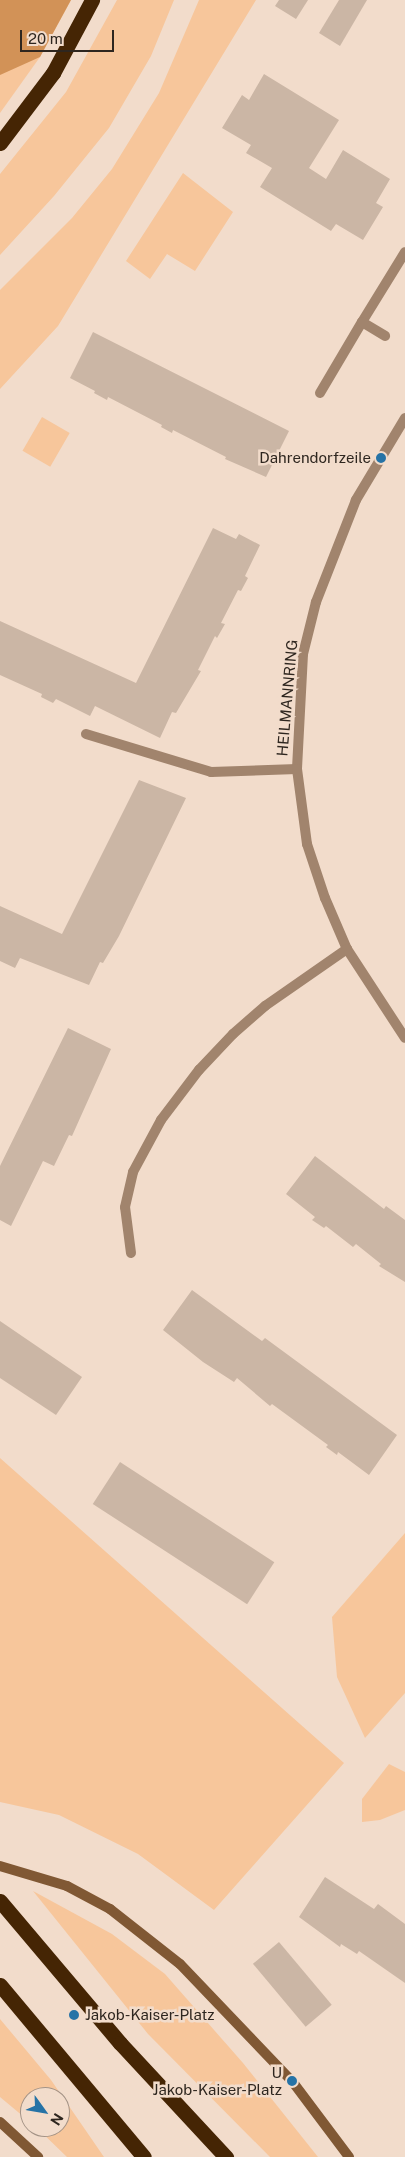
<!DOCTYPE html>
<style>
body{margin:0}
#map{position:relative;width:405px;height:2157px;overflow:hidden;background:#f2dccb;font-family:"Public Sans",sans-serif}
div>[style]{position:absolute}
.green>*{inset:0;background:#f7c69b;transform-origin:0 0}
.forest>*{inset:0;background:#d29257}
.building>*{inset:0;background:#cbb6a5;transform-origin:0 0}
.service>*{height:10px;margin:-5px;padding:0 5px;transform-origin:5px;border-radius:5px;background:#a1846d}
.minor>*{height:10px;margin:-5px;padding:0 5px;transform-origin:5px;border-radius:5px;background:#a1846d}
.secondary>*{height:10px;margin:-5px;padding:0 5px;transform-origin:5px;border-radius:5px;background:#805834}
.motorway>*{height:15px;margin:-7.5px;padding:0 7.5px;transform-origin:7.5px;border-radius:7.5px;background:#452504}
.dots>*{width:14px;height:14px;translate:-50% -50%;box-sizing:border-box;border:2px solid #f2dccb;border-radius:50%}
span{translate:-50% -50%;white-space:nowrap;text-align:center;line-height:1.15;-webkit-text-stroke:5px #f2dccb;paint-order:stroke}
.poi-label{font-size:15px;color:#2e261f}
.right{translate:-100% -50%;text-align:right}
.left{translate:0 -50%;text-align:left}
.street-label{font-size:15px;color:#2e261f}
.north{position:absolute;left:20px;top:2087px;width:50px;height:50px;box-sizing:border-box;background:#f2dccb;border:1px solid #a49386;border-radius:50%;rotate:122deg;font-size:14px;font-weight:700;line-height:20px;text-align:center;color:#2e261f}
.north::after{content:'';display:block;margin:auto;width:18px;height:22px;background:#2673a6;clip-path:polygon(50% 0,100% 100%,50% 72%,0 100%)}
.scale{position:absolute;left:20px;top:30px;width:94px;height:22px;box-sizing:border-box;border:2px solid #2e261f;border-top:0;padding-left:6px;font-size:15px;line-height:18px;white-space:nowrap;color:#2e261f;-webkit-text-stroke:4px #f2dccb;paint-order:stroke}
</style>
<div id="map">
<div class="green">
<div style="clip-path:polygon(0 0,71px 0,40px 57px,0 113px)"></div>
<div style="clip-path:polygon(117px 0,174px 0,151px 56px,109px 128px,54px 196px,0 255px,0 174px,66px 92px)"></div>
<div style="clip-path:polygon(199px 0,256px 0,58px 326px,0 389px,0 290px,72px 218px,112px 169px,159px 93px)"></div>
<div style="clip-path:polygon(183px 173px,233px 212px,195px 271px,167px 254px,150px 279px,126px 261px)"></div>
<div style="left:42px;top:417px;width:32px;height:39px;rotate:30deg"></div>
<div style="clip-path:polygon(0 1458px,344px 1763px,214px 1910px,138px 1854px,59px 1815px,0 1802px)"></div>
<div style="clip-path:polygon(405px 1533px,405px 1693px,365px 1738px,337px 1677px,332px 1617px)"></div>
<div style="clip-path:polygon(389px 1764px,405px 1772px,405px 1810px,380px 1820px,362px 1822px,362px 1799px)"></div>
<div style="clip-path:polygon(33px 1891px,112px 1934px,165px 1974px,243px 2063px,318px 2157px,270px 2157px,148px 2034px)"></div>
<div style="clip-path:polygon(0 2019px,51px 2080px,104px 2157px,67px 2157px,36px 2127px,60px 2127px,60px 2097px,30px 2097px,30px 2122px,0 2097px)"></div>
</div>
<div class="forest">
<div style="clip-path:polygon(0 0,71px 0,40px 57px,0 75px)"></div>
</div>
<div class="building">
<div style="clip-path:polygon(279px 0,308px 0,296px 19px,275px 6px)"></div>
<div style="clip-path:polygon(339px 0,367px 0,340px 46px,319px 33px)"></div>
<div style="clip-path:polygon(264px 74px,339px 120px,309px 168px,326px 179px,343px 150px,390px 179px,376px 203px,383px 207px,363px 240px,336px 224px,331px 231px,260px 187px,272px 168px,246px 153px,251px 145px,222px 128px,242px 95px,249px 100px)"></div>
<div style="clip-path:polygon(93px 332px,289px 431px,266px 477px,225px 459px,226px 457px,173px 430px,172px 433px,161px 427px,162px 425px,108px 397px,107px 400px,94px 393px,95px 391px,70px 378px)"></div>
<div style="clip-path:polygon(213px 528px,236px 539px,239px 534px,260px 545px,245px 576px,248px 578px,241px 591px,238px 590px,221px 623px,225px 624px,217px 638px,215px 636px,198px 670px,201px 671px,176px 713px,172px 712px,160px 738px,95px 706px,90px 716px,56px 699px,53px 703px,41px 697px,42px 694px,0 675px,0 621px,136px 683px)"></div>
<div style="clip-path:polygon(139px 780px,186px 798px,119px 936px,103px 963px,100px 962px,89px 985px,20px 958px,15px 968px,0 961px,0 906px,62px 934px)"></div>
<div style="clip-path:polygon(68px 1028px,111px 1049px,72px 1136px,69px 1135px,54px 1166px,43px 1161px,11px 1226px,0 1220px,0 1166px)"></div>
<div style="clip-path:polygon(315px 1156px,384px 1209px,386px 1206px,405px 1220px,405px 1282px,379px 1266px,381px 1264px,356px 1244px,353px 1247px,326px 1226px,324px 1228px,312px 1220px,315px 1217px,286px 1194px)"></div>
<div style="clip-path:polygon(192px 1290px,262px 1341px,265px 1338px,397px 1435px,369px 1475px,338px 1452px,337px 1455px,326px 1447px,328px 1445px,272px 1404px,270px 1406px,237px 1378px,234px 1382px,203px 1362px,163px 1330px)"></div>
<div style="clip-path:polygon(0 1321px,82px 1377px,56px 1415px,0 1378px)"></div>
<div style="left:120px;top:1462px;width:184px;height:50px;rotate:33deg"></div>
<div style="clip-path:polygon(325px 1877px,374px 1909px,378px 1904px,405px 1924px,405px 1983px,359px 1951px,357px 1954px,341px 1944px,340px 1947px,299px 1917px)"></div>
<div style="left:279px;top:1942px;width:82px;height:34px;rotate:50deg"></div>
</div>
<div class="service">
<div style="left:362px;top:322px;width:82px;rotate:-58.4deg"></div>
<div style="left:320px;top:393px;width:82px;rotate:-59.4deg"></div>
<div style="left:362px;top:322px;width:27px;rotate:31deg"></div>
<div style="left:86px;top:734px;width:131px;rotate:16.9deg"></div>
<div style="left:211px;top:772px;width:86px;rotate:-2deg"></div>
</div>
<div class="minor">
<div style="left:405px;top:418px;width:96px;rotate:120.9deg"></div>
<div style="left:356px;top:500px;width:110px;rotate:111.4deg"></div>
<div style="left:316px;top:602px;width:54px;rotate:104deg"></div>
<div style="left:303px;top:654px;width:115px;rotate:93deg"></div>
<div style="left:297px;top:769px;width:76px;rotate:82.4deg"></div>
<div style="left:307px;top:844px;width:57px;rotate:71.6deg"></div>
<div style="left:325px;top:898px;width:56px;rotate:66.7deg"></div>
<div style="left:347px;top:949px;width:106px;rotate:56.9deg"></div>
<div style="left:131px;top:1253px;width:46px;rotate:-97.4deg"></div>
<div style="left:125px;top:1207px;width:36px;rotate:-77deg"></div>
<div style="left:133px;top:1172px;width:59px;rotate:-61.7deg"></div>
<div style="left:161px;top:1120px;width:63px;rotate:-52.8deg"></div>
<div style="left:199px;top:1070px;width:50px;rotate:-46.6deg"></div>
<div style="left:233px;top:1034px;width:43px;rotate:-41.2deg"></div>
<div style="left:265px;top:1006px;width:100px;rotate:-34.8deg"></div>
</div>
<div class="secondary">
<div style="left:0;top:1866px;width:70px;rotate:16.6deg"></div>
<div style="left:67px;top:1886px;width:49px;rotate:28.1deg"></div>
<div style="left:110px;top:1909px;width:89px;rotate:38.2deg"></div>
<div style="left:180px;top:1964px;width:162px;rotate:46.3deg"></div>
<div style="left:292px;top:2081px;width:95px;rotate:53.1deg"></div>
<div style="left:0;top:2122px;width:52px;rotate:42.6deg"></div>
</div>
<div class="motorway">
<div style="left:0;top:143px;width:88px;rotate:-52.9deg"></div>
<div style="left:53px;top:73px;width:83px;rotate:-61.9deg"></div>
<div style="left:0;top:1901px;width:186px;rotate:49.8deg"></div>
<div style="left:120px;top:2043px;width:156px;rotate:47.1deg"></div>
<div style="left:0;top:1985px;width:224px;rotate:50.1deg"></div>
</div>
<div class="dots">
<div style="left:381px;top:458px;background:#2673a6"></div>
<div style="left:74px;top:2015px;background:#2673a6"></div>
<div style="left:292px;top:2081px;background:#2673a6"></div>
</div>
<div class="poi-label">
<span class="right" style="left:371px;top:458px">Dahrendorfzeile</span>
<span class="left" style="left:85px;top:2015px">Jakob-Kaiser-Platz</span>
<span class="right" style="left:282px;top:2081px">U<br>Jakob-Kaiser-Platz</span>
</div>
<div class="street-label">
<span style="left:287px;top:698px;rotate:-85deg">HEILMANNRING</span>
</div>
<div class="north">N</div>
<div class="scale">20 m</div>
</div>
